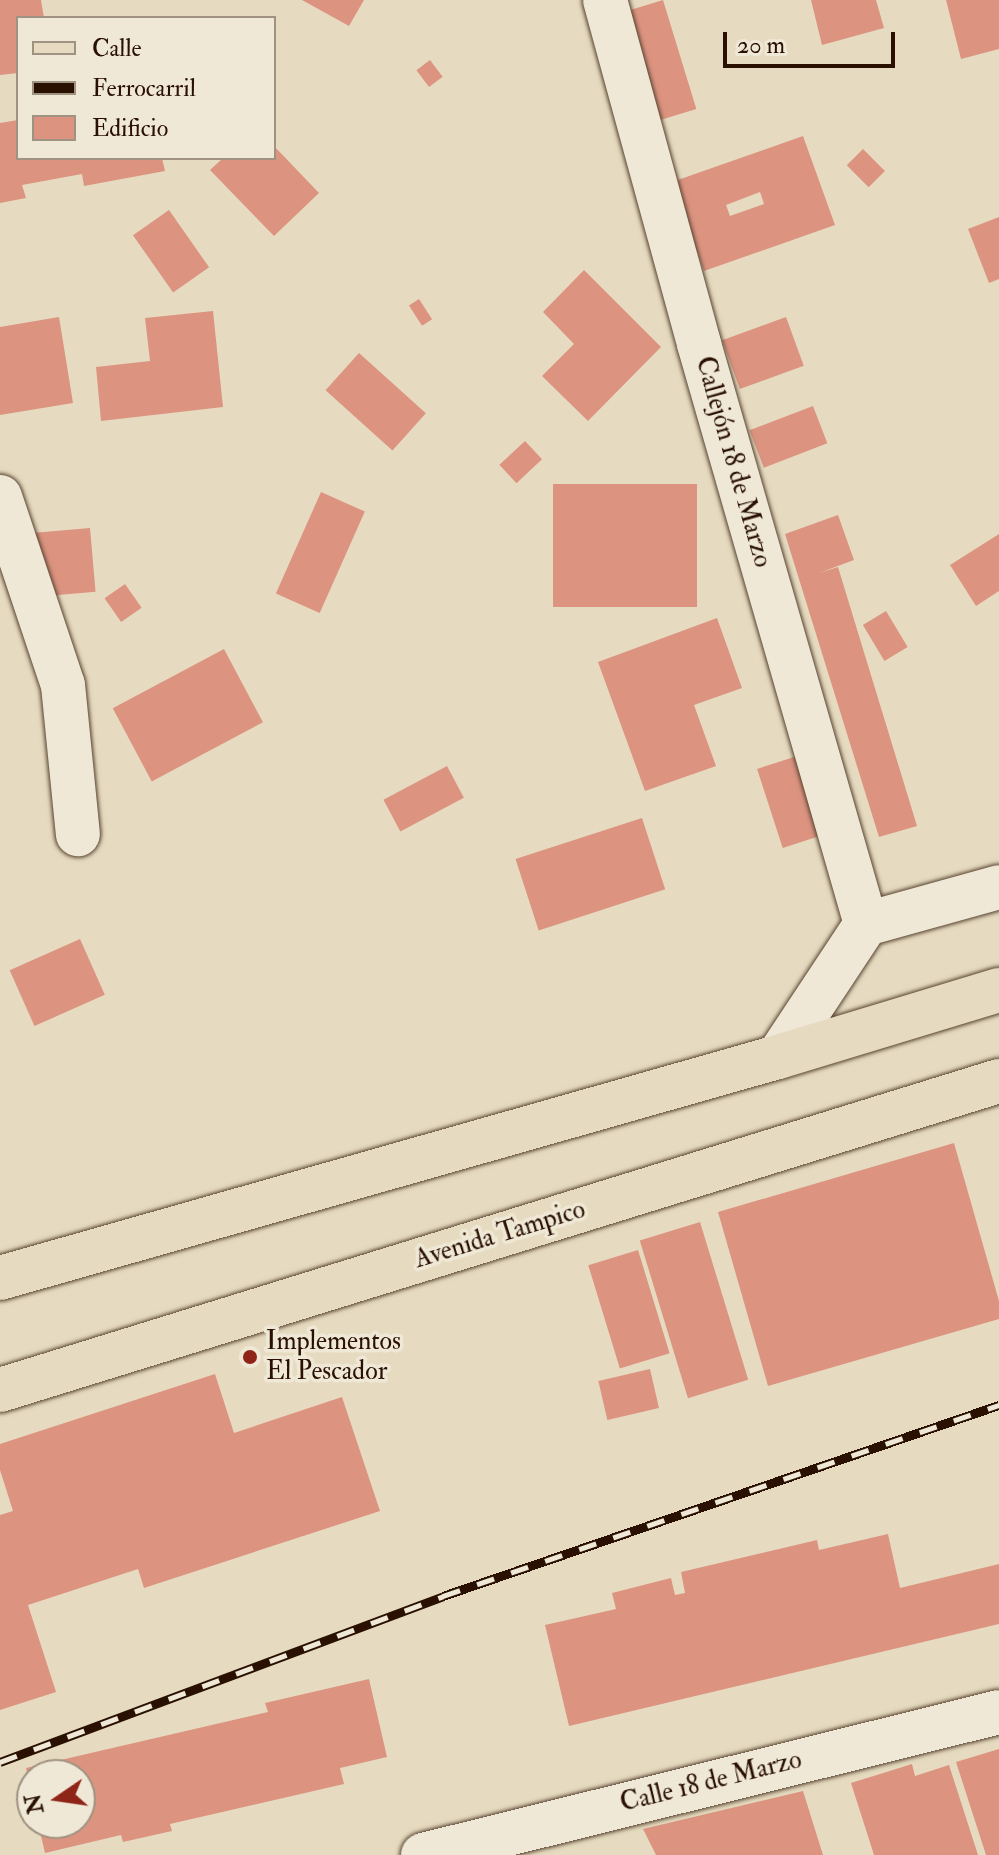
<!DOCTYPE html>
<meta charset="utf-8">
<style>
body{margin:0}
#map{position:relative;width:999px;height:1855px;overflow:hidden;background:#e6dbc0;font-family:"IM FELL Double Pica",serif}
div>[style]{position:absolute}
.building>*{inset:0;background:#dc9480;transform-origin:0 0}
.roads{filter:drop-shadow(0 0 2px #584330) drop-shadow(0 0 2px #584330)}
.minor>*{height:44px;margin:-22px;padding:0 22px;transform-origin:22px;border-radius:22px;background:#efe8d6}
.tertiary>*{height:44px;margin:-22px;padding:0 22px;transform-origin:22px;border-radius:22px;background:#efe8d6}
.primary>*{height:44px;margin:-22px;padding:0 22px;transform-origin:22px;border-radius:22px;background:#e6dbc0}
.rail>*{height:9px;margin-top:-4.5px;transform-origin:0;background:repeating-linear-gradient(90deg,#efe8d6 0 18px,#291000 0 36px);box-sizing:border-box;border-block:2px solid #291000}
.dots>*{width:22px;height:22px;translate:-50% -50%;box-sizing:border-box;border:4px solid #efe8d6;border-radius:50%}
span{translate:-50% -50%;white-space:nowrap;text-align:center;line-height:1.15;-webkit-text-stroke:7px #efe8d6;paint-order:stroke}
.street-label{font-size:26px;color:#291000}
.poi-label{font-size:26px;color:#291000}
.left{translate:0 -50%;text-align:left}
.legend{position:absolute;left:16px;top:16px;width:260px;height:144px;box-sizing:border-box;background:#efe8d6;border:2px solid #a09280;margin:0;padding:10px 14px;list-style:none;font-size:24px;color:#291000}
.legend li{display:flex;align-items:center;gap:16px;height:40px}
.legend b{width:40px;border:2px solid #a09280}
.north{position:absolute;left:16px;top:1759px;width:80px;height:80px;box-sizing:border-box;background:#efe8d6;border:2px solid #a09280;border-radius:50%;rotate:257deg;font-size:22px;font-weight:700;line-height:32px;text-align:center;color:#291000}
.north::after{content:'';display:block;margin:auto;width:28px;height:36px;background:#8f2418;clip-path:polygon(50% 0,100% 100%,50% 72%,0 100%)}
.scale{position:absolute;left:723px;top:32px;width:172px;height:36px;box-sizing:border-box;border:4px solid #291000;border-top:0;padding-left:10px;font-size:24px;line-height:28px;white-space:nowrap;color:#291000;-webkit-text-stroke:6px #efe8d6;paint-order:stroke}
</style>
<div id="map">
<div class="building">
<div style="clip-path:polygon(0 0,41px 0,44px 18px,18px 18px,18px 73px,0 75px)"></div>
<div style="clip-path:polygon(302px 0,364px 0,349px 26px)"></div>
<div style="left:663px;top:0;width:114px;height:41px;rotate:73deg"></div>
<div style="clip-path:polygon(811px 0,876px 0,884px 28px,822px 45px)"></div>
<div style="clip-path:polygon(946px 0,999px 0,999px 49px,961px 59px)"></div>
<div style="left:430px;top:60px;width:21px;height:17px;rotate:53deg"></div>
<div style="clip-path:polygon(18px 120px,18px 158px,162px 158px,165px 171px,84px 186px,82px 174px,22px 185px,26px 198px,0 203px,0 123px)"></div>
<div style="clip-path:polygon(evenodd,803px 136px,835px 225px,704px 271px,672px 182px,803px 136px,760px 192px,764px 204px,730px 216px,726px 205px,760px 192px)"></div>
<div style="clip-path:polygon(274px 146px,319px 193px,274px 236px,210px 170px,223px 158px,274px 158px)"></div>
<div style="left:863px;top:149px;width:31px;height:23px;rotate:45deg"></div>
<div style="left:169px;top:210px;width:70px;height:44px;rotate:55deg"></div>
<div style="clip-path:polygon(999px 217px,999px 279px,989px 283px,968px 229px)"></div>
<div style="clip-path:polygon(584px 270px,661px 347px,588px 421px,542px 376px,574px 344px,543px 312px)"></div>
<div style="left:419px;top:299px;width:24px;height:12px;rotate:57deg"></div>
<div style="clip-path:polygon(213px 311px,223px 407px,101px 421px,96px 367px,150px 361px,145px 318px)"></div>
<div style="clip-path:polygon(59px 317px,73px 403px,0 415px,0 327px)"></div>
<div style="left:786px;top:317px;width:52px;height:68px;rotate:70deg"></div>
<div style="left:359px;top:353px;width:90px;height:50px;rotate:42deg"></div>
<div style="left:813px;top:406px;width:40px;height:68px;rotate:69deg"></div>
<div style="left:525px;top:441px;width:25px;height:35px;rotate:47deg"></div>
<div style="left:697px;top:484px;width:123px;height:144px;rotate:90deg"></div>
<div style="left:321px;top:492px;width:48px;height:111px;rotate:24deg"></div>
<div style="clip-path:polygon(838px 515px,854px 560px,819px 573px,838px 567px,917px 826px,879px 837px,785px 534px)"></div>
<div style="left:90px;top:528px;width:64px;height:58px;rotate:85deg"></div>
<div style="clip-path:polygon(999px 534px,999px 591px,976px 606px,950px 565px)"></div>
<div style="left:125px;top:584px;width:29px;height:25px;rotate:55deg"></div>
<div style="left:886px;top:611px;width:42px;height:27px;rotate:59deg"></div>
<div style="clip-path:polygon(717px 618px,742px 688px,694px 705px,716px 766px,645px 791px,598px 662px)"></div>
<div style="left:224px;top:649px;width:83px;height:126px;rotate:62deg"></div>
<div style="left:797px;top:756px;width:83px;height:42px;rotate:72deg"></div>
<div style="left:447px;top:766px;width:36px;height:72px;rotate:62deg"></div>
<div style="left:642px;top:818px;width:75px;height:133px;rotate:72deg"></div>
<div style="left:80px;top:939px;width:61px;height:77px;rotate:66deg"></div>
<div style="clip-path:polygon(954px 1143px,999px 1301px,999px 1319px,768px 1386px,718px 1212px)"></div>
<div style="left:700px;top:1222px;width:165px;height:63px;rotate:73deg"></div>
<div style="left:638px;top:1250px;width:108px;height:52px;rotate:73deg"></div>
<div style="left:650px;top:1369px;width:40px;height:53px;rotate:77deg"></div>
<div style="clip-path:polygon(215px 1374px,234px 1433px,342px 1397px,380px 1511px,144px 1588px,138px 1569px,28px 1605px,56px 1692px,0 1710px,0 1515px,13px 1511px,0 1470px,0 1444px)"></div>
<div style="clip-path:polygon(888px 1534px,900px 1588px,999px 1564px,999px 1624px,569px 1726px,545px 1625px,616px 1609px,612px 1593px,671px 1578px,675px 1595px,685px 1593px,681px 1572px,817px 1540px,819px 1550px)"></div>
<div style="clip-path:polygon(369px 1679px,387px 1757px,340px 1768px,344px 1784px,170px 1824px,172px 1831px,123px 1842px,121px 1835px,45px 1853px,38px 1823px,80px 1823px,80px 1775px,32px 1775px,31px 1790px,26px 1768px,268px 1712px,265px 1703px)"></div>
<div style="clip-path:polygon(999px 1749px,999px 1855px,986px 1855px,956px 1762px)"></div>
<div style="clip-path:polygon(912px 1764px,915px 1776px,949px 1765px,978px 1855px,874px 1855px,851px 1783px)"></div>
<div style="clip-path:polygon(803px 1791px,823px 1855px,656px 1855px,643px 1829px)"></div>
</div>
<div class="roads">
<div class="minor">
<div style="left:605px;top:0;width:357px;rotate:74.7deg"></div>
<div style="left:699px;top:344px;width:604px;rotate:73.94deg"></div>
<div style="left:0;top:497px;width:198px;rotate:71.5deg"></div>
<div style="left:63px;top:685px;width:150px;rotate:84.3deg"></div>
<div style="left:778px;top:1057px;width:159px;rotate:-56.5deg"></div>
<div style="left:866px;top:924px;width:138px;rotate:-15.5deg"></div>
</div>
<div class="tertiary">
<div style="left:423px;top:1855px;width:593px;rotate:-13.94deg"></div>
</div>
<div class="primary">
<div style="left:0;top:1278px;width:809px;rotate:-15.86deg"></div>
<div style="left:778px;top:1057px;width:231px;rotate:-16.9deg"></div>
<div style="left:0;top:1390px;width:1046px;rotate:-17.19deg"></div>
</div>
</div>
<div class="rail">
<div style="left:0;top:1762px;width:473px;rotate:-20.5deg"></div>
<div style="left:443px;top:1596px;width:588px;rotate:-18.96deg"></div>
</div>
<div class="dots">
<div style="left:250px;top:1357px;background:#8f2418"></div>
</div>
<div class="street-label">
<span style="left:733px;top:462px;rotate:74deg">Callejón 18 de Marzo</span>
<span style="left:500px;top:1235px;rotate:-17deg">Avenida Tampico</span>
<span style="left:711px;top:1782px;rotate:-14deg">Calle 18 de Marzo</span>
</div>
<div class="poi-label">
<span class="left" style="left:266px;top:1357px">Implementos<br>El Pescador</span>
</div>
<ul class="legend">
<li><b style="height:10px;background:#e6dbc0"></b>Calle</li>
<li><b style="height:10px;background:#291000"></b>Ferrocarril</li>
<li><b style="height:22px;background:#dc9480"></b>Edificio</li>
</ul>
<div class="north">N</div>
<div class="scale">20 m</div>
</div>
